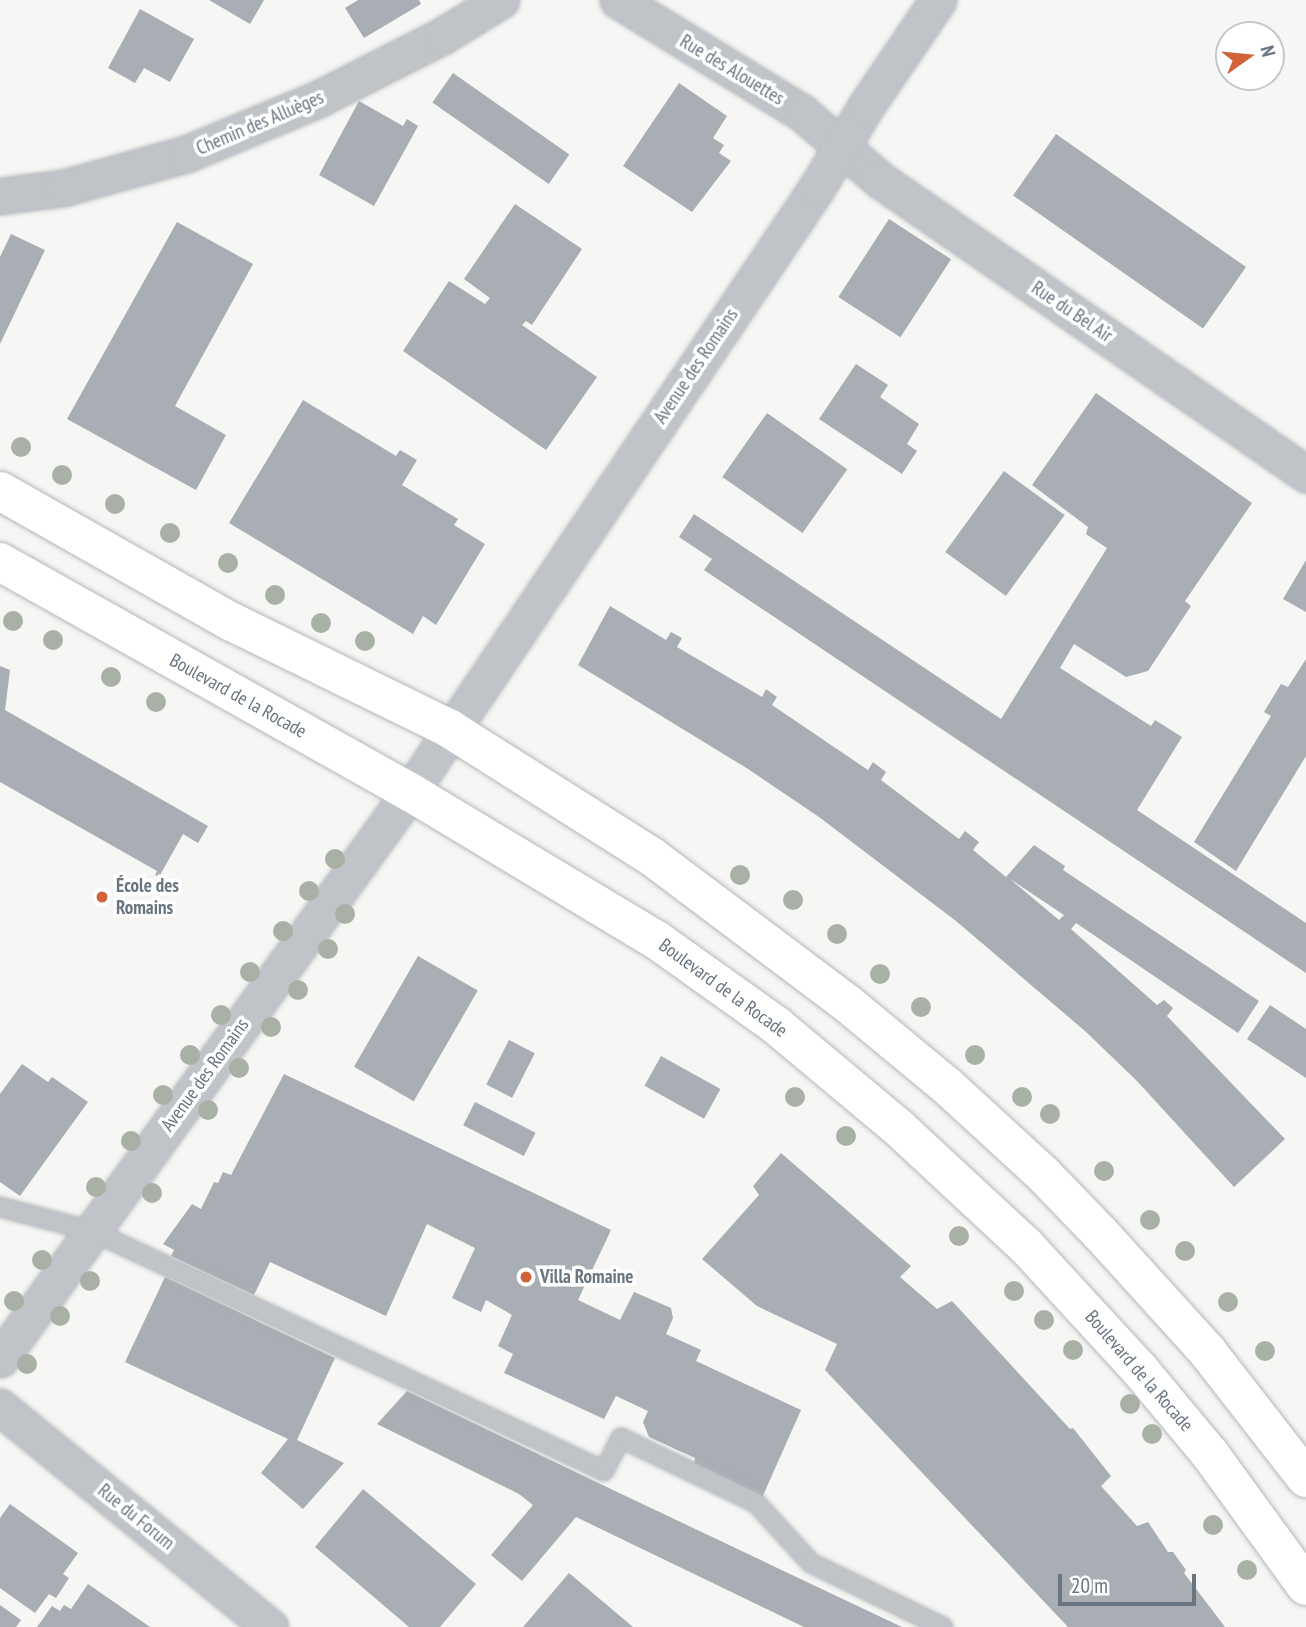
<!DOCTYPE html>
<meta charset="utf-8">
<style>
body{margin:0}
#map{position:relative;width:1306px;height:1627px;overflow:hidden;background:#f6f6f4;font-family:"PT Sans Narrow",sans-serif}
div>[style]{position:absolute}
.building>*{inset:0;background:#a8aeb3;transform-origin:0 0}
.roads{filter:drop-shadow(0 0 2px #b4b7bb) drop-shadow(0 0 2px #b4b7bb)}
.lane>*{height:18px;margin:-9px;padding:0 9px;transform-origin:9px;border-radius:9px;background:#c0c3c7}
.street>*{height:35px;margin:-17.5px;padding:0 17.5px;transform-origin:17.5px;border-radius:17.5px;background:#c0c3c7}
.primary>*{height:38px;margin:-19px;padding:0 19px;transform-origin:19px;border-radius:19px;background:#fff}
.trees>*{width:20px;height:20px;margin:-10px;border-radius:50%;background:#a9b1a6}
.dots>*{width:19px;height:19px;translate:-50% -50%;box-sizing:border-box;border:4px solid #fff;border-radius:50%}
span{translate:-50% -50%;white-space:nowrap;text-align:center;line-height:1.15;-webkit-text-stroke:7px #fff;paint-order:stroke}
.street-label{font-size:19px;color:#697581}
.poi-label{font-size:19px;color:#697581;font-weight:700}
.left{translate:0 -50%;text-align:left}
.north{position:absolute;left:1215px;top:21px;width:70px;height:70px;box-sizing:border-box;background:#fff;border:2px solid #c3c8cd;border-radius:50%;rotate:75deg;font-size:19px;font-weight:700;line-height:28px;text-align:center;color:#697581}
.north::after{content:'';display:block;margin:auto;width:24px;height:32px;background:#d0633a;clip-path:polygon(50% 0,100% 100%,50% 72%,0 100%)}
.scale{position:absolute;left:1058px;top:1574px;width:138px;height:32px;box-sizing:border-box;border:4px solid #697581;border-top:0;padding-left:9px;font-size:21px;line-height:24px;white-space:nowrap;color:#697581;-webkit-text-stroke:5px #fff;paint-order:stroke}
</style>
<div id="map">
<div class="building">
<div style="clip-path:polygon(209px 0,264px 0,250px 24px)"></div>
<div style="clip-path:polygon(358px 0,419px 0,421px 4px,364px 38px,345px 8px)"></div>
<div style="clip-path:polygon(140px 9px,194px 39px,170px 82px,144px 68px,135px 83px,108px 68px)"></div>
<div style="left:453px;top:73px;width:142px;height:36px;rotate:35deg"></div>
<div style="clip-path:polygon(679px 83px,727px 116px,713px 138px,724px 145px,719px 153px,731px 161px,692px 212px,623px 166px)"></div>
<div style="clip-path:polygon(359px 101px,403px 126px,407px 119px,418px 126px,374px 206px,319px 175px)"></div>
<div style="left:1056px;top:134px;width:232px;height:75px;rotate:35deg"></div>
<div style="clip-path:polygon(515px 204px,582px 249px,532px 325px,526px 321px,522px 325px,597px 377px,546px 450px,403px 351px,449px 281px,485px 304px,490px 298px,464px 279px)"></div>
<div style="left:889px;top:219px;width:74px;height:93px;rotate:33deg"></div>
<div style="clip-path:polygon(177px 222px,253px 264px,175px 406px,226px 435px,196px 490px,67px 419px)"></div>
<div style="clip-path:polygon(11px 234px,45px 250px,0 344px,0 257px)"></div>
<div style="clip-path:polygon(856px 364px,888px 385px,880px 397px,919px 424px,907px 444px,917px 451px,902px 474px,819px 419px)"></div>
<div style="clip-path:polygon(1096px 393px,1252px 503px,1185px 601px,1191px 606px,1148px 671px,1126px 677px,1074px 644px,1060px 668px,1151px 726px,1155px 720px,1182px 737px,1137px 810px,1306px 923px,1306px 973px,704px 570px,712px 559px,679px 537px,694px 514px,1001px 719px,1107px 548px,1086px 534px,1088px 527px,1032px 485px)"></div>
<div style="clip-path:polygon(303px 400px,396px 456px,400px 450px,417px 460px,402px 485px,458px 519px,454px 525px,485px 544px,436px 625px,423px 616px,413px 634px,229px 523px)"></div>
<div style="left:767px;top:413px;width:98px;height:78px;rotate:35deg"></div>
<div style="left:1004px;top:471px;width:75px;height:100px;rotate:36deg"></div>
<div style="clip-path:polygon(1306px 560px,1306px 612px,1283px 599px)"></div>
<div style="clip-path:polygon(evenodd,610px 606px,666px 640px,671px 632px,682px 638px,677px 647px,762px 697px,766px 689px,777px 697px,772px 705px,868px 770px,873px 762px,886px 772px,881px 780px,959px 839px,965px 831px,979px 842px,973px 850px,1006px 877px,1034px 845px,1065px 866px,1063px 870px,1259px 1001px,1238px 1033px,1076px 923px,1071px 929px,1157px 1005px,1164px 1000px,1173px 1008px,1167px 1016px,1285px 1139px,1234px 1187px,1137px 1081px,1085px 1031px,956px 921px,819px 817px,748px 769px,578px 665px,610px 606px,1010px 879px,1064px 915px,1059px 920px,1010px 879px)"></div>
<div style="clip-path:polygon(1306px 659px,1306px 756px,1236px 871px,1194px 842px,1271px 716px,1264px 712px,1281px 684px,1288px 687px)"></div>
<div style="clip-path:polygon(0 666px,10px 670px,5px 710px,208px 826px,198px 843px,183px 834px,159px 877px,155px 875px,157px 871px,0 782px)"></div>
<div style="left:418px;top:956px;width:69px;height:128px;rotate:30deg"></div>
<div style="clip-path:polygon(1270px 1005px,1306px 1029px,1306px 1078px,1247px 1039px)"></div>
<div style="left:509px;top:1040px;width:29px;height:50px;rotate:27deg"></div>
<div style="left:661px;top:1056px;width:68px;height:34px;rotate:29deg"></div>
<div style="clip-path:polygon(22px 1064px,48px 1082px,52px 1077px,88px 1102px,20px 1196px,0 1182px,0 1094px)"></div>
<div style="clip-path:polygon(284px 1074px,611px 1230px,578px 1300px,620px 1320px,634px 1292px,671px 1308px,673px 1318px,666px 1334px,701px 1350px,696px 1361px,801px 1410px,761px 1500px,694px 1468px,695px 1458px,649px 1437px,643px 1422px,648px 1411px,616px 1396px,604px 1419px,504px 1373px,513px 1354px,498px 1346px,512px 1315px,486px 1300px,481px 1312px,452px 1298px,475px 1248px,427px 1224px,386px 1316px,270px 1262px,254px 1295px,171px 1256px,174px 1250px,163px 1244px,192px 1204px,201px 1209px,214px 1182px,218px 1183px,223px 1172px,231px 1175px)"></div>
<div style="left:475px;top:1102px;width:68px;height:26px;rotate:27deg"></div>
<div style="clip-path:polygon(781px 1153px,911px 1266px,900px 1277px,937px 1309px,952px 1301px,1070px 1429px,1073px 1428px,1111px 1476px,1101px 1486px,1137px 1526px,1148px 1522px,1168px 1552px,1173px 1552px,1186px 1570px,1184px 1573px,1225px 1627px,1068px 1627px,825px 1370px,837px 1344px,757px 1306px,702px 1259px,759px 1195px,753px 1186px)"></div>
<div style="clip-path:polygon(165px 1277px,335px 1358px,297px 1440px,344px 1463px,303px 1509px,261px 1473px,288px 1439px,125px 1362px)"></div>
<div style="clip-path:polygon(407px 1391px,613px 1490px,902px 1627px,804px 1627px,576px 1517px,522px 1581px,491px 1555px,533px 1505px,519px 1494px,377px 1424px)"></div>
<div style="clip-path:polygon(363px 1489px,476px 1584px,440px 1627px,409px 1627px,315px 1547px)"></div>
<div style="clip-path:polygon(10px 1504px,78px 1553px,63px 1574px,69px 1578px,56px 1598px,49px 1594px,35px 1613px,0 1588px,0 1518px)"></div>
<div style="clip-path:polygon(569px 1573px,633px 1627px,523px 1627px)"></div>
<div style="clip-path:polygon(88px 1584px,150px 1627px,37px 1627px,52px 1606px,60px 1611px,64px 1605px,71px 1609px)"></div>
<div style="clip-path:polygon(0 1605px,21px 1620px,16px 1627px,0 1627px)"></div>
</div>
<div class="roads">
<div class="lane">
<div style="left:0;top:1207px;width:95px;rotate:14.6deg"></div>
<div style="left:92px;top:1231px;width:565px;rotate:25.11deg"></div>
<div style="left:604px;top:1471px;width:37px;rotate:-63deg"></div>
<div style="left:621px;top:1438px;width:150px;rotate:25.7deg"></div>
<div style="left:756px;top:1503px;width:81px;rotate:47.5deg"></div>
<div style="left:811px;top:1563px;width:147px;rotate:25.9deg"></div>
</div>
<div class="street">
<div style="left:618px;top:0;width:215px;rotate:31.5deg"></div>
<div style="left:801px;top:112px;width:104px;rotate:40.7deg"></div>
<div style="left:880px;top:180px;width:518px;rotate:34.61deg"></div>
<div style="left:0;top:196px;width:64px;rotate:-7.2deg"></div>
<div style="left:63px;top:188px;width:128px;rotate:-15.5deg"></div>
<div style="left:186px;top:154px;width:143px;rotate:-22.6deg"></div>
<div style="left:318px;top:99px;width:139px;rotate:-26.9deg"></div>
<div style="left:442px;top:36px;width:69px;rotate:-31.4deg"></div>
<div style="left:0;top:1359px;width:700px;rotate:-54.13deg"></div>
<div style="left:410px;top:792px;width:727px;rotate:-56.05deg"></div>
<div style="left:816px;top:189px;width:97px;rotate:-58.9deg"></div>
<div style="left:866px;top:106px;width:128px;rotate:-55.8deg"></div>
<div style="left:0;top:1407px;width:348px;rotate:39.2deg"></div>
</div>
<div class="primary">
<div style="left:0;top:491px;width:266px;rotate:29.5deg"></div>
<div style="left:232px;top:622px;width:243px;rotate:26.1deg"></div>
<div style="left:450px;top:729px;width:238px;rotate:32.3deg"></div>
<div style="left:651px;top:856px;width:246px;rotate:36.9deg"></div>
<div style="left:848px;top:1004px;width:127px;rotate:39.6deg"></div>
<div style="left:946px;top:1085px;width:132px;rotate:42.5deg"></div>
<div style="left:1043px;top:1174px;width:83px;rotate:46deg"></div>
<div style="left:1101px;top:1234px;width:158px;rotate:47.8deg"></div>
<div style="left:1207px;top:1351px;width:161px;rotate:52.1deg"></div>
<div style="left:0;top:562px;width:470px;rotate:29.3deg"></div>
<div style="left:410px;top:792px;width:289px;rotate:31deg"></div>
<div style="left:658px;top:941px;width:146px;rotate:35.5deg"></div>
<div style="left:777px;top:1026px;width:160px;rotate:39.9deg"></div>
<div style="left:900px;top:1129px;width:172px;rotate:42.9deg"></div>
<div style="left:1026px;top:1246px;width:168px;rotate:47.4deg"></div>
<div style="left:1140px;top:1370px;width:109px;rotate:50.2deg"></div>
<div style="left:1210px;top:1454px;width:163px;rotate:54deg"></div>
</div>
</div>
<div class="trees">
<div style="left:21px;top:447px"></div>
<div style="left:62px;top:475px"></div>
<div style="left:115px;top:504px"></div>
<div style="left:170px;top:533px"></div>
<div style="left:228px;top:563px"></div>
<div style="left:275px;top:595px"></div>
<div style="left:13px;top:621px"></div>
<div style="left:321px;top:623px"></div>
<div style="left:53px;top:640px"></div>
<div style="left:365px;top:641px"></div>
<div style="left:111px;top:677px"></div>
<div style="left:156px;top:702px"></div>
<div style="left:335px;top:859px"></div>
<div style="left:740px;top:875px"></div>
<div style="left:309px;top:891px"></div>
<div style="left:793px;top:900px"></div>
<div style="left:345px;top:914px"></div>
<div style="left:283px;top:931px"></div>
<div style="left:837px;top:934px"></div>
<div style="left:328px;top:949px"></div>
<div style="left:250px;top:972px"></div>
<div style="left:880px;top:974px"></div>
<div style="left:298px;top:990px"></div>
<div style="left:921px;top:1007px"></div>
<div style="left:221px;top:1015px"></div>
<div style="left:271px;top:1027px"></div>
<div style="left:190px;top:1055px"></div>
<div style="left:975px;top:1055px"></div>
<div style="left:239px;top:1068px"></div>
<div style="left:163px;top:1095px"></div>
<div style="left:795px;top:1097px"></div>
<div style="left:1022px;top:1097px"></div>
<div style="left:208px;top:1110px"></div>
<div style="left:1050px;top:1114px"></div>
<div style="left:846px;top:1136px"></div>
<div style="left:131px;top:1141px"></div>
<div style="left:1104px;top:1171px"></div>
<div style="left:96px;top:1187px"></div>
<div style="left:152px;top:1193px"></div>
<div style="left:1150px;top:1220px"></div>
<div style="left:959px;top:1236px"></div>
<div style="left:1185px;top:1251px"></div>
<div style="left:42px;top:1260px"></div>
<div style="left:90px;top:1281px"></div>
<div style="left:1014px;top:1291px"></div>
<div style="left:14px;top:1301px"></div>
<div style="left:1228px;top:1302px"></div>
<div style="left:60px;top:1316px"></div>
<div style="left:1044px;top:1320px"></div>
<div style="left:1073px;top:1350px"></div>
<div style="left:1265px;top:1351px"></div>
<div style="left:27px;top:1364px"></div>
<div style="left:1130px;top:1404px"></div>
<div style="left:1152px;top:1434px"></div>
<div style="left:1213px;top:1525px"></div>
<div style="left:1247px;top:1570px"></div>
</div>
<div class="dots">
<div style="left:102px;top:897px;background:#d0633a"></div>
<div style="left:526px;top:1277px;background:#d0633a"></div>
</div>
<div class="street-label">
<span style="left:732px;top:70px;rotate:31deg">Rue des Alouettes</span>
<span style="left:260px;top:123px;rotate:-23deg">Chemin des Alluèges</span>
<span style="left:1072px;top:312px;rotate:34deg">Rue du Bel Air</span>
<span style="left:696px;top:366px;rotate:-56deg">Avenue des Romains</span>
<span style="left:238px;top:696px;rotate:29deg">Boulevard de la Rocade</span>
<span style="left:723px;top:988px;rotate:36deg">Boulevard de la Rocade</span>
<span style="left:205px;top:1075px;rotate:-54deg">Avenue des Romains</span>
<span style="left:1139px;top:1371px;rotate:49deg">Boulevard de la Rocade</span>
<span style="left:136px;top:1517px;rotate:39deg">Rue du Forum</span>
</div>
<div class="poi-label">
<span class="left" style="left:116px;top:897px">École des<br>Romains</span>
<span class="left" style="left:540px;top:1277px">Villa Romaine</span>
</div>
<div class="north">N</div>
<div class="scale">20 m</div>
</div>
